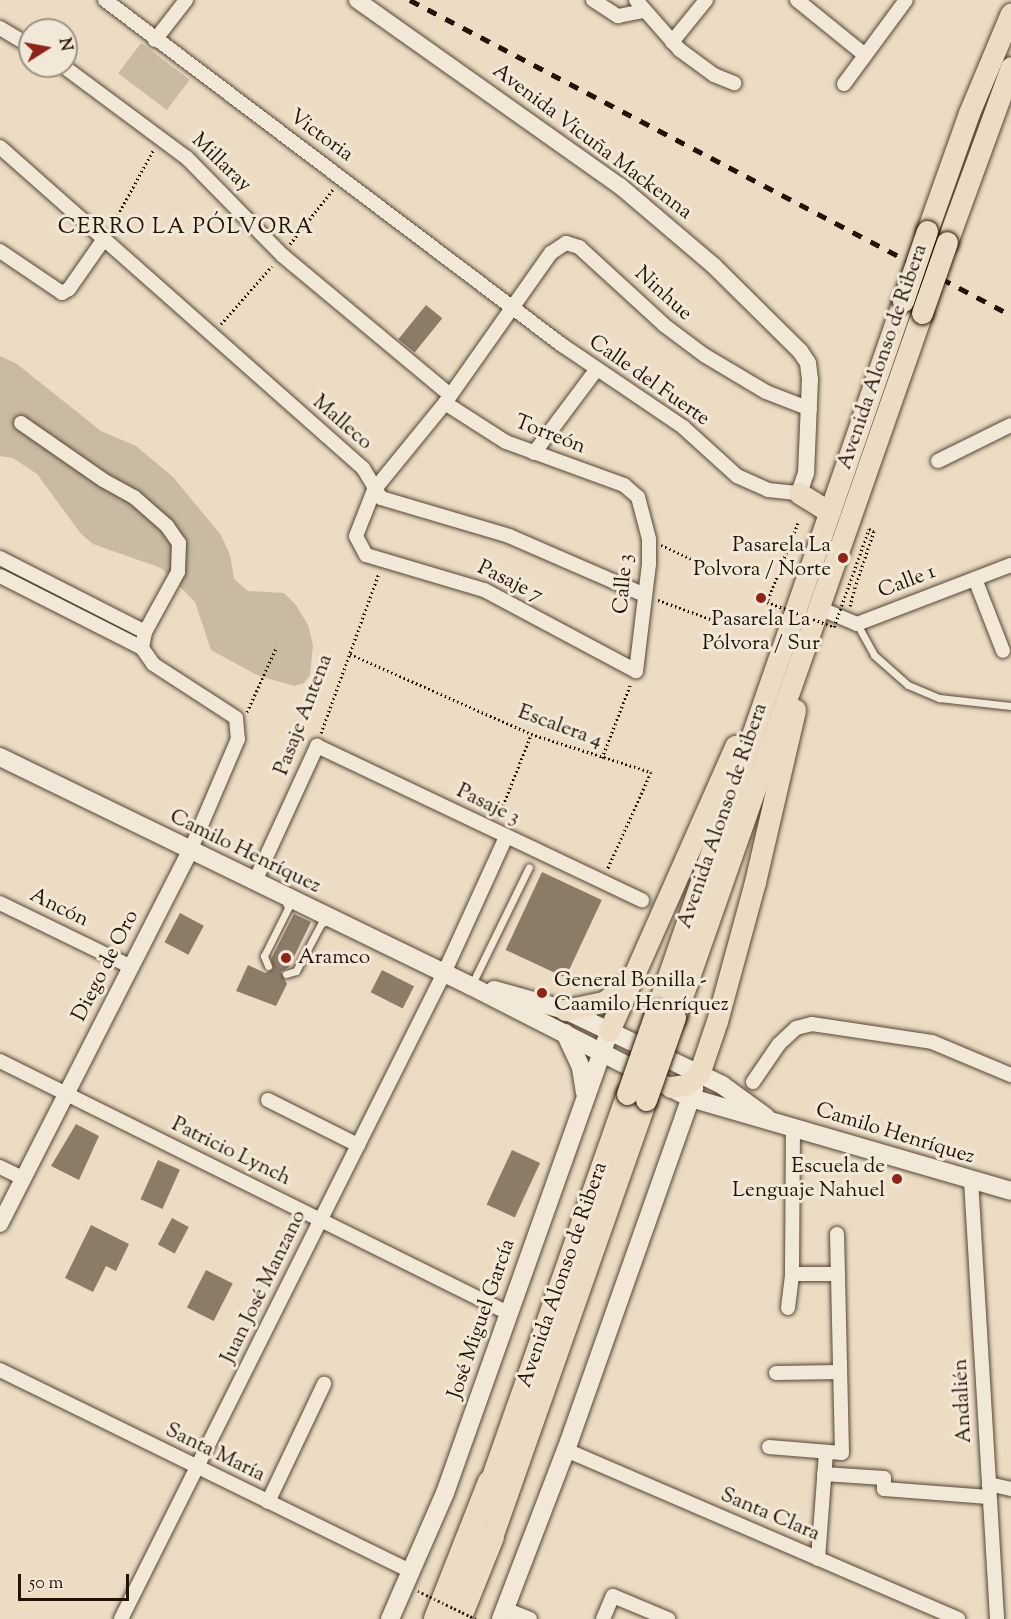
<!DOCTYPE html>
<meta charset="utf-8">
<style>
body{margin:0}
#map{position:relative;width:1011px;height:1619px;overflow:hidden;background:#ebdcc3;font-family:"Sorts Mill Goudy",serif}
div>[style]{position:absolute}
.green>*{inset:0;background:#c9baa3;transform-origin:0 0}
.building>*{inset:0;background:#8b7c68;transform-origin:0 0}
.path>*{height:3px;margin-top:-1.5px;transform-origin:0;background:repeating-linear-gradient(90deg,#231305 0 1.5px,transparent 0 4.5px)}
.roads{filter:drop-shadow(0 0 2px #554534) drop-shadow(0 0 2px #554534)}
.service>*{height:7px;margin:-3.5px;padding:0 3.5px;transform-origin:3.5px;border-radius:3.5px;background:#f2e8d8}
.minor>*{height:14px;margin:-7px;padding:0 7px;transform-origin:7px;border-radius:7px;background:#f2e8d8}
.tertiary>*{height:16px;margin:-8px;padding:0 8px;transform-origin:8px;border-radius:8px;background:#f2e8d8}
.secondary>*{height:18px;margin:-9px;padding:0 9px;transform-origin:9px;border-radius:9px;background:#f2e8d8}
.trunk>*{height:21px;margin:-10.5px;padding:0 10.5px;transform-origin:10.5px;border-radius:10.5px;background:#ebdcc3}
.motorway>*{height:24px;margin:-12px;padding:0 12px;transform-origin:12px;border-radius:12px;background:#ebdcc3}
.rail>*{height:4.5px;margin-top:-2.25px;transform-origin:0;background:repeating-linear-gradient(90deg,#231305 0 10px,transparent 0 20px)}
.path-bridge>*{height:3px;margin-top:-1.5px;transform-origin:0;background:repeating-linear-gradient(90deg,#231305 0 1.5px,transparent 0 4.5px)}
.bridges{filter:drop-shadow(0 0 2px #231305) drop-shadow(0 0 2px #231305)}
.trunk-bridge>*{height:21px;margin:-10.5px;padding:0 10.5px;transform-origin:10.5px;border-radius:10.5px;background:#ebdcc3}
.dots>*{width:16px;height:16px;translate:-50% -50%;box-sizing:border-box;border:3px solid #f2e8d8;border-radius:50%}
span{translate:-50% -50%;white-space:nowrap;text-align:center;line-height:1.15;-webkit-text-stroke:6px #f2e8d8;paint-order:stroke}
.street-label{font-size:21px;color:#231305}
.poi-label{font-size:21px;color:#231305}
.right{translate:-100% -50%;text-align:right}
.left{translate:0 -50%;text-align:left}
.neighbourhood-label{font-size:22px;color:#231305;letter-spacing:1.5px}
.north{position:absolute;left:18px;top:18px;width:60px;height:60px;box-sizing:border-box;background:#f2e8d8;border:2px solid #9f9384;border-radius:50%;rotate:79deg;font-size:16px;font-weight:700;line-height:24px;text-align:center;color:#231305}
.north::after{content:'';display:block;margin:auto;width:21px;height:27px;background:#8f2418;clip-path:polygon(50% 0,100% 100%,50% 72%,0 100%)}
.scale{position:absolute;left:18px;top:1574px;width:111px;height:27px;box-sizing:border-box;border:3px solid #231305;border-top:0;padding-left:8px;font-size:18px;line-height:21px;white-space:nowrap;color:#231305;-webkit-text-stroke:4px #f2e8d8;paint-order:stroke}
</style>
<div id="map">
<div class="green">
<div style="left:141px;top:43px;width:61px;height:38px;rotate:37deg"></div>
<div style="clip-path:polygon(0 356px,17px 364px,101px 431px,136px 446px,173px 477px,221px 535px,230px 555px,234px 579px,248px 591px,284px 593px,296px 605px,308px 625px,313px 645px,310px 675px,304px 683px,295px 686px,259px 676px,211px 650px,195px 602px,161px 568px,93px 544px,81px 534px,37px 474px,13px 458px,0 456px)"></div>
</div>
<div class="building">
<div style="left:426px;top:305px;width:21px;height:44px;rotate:39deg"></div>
<div style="left:542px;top:872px;width:66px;height:86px;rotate:25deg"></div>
<div style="left:180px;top:913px;width:27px;height:33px;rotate:28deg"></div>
<div style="clip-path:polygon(294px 914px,311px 922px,289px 967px,281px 972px,287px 984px,276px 1006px,236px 991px,248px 965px,265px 973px,273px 969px,271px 959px)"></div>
<div style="left:382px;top:970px;width:36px;height:25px;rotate:27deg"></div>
<div style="clip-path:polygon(76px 1124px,99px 1136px,79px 1180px,51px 1166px)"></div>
<div style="left:512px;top:1150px;width:31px;height:60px;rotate:25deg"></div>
<div style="left:158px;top:1160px;width:24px;height:43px;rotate:24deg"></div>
<div style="left:172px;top:1218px;width:19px;height:30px;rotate:28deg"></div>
<div style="clip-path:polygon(91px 1225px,129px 1244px,116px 1271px,106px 1266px,93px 1292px,65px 1278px)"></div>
<div style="left:206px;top:1270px;width:30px;height:42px;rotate:27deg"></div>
</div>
<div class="path">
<div style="left:111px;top:227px;width:89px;rotate:-61.1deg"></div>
<div style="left:290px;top:244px;width:71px;rotate:-51.8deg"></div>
<div style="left:221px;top:324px;width:77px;rotate:-48.7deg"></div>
<div style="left:661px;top:545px;width:60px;rotate:24.8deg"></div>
<div style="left:658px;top:600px;width:62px;rotate:19.9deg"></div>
<div style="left:850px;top:606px;width:20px;rotate:-75deg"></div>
<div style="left:350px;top:654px;width:198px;rotate:23.8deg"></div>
<div style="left:531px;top:734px;width:126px;rotate:17.6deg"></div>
<div style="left:651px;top:772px;width:107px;rotate:114.2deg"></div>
<div style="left:247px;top:712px;width:72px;rotate:-65.6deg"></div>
<div style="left:321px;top:733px;width:170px;rotate:-70.1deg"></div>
<div style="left:602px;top:758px;width:80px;rotate:-68.9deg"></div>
<div style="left:498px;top:818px;width:89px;rotate:-68.3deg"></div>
</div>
<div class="roads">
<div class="service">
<div style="left:857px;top:624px;width:35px;rotate:61deg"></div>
<div style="left:874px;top:655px;width:45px;rotate:41.4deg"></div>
<div style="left:908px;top:685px;width:34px;rotate:23deg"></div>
<div style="left:939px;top:698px;width:72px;rotate:6.3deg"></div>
<div style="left:268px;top:966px;width:11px;rotate:-112deg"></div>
<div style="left:264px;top:956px;width:54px;rotate:-63.4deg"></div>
<div style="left:288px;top:908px;width:9px;rotate:-111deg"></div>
<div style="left:286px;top:974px;width:10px;rotate:-17deg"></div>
<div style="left:296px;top:971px;width:53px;rotate:-62deg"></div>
<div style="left:321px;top:924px;width:9px;rotate:-27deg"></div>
<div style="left:471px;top:986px;width:132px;rotate:-64deg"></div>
</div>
<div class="minor">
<div style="left:105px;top:0;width:573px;rotate:37.05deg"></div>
<div style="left:562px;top:345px;width:146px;rotate:34.1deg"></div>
<div style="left:683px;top:427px;width:73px;rotate:42.2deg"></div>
<div style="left:737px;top:476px;width:34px;rotate:24deg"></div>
<div style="left:768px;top:490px;width:31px;rotate:6deg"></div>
<div style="left:593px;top:0;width:30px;rotate:33deg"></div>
<div style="left:618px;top:16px;width:25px;rotate:-11deg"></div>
<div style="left:636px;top:0;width:67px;rotate:48.7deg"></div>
<div style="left:680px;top:50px;width:42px;rotate:36.3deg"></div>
<div style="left:714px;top:75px;width:22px;rotate:22deg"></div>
<div style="left:797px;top:0;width:87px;rotate:39deg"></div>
<div style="left:0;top:28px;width:35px;rotate:31deg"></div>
<div style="left:155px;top:40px;width:51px;rotate:-52.2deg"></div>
<div style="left:672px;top:42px;width:54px;rotate:-51deg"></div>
<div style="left:63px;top:66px;width:154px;rotate:36.6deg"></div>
<div style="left:187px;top:158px;width:136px;rotate:45.6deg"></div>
<div style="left:282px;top:255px;width:219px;rotate:39.8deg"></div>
<div style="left:844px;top:84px;width:104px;rotate:-53.6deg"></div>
<div style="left:0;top:147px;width:485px;rotate:41.5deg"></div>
<div style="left:363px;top:468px;width:35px;rotate:59deg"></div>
<div style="left:381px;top:498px;width:134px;rotate:16.5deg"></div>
<div style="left:509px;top:536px;width:148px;rotate:23.5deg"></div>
<div style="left:0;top:251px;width:75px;rotate:34.1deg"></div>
<div style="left:62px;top:293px;width:8px;rotate:-30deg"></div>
<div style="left:69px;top:289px;width:61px;rotate:-55deg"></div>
<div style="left:445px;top:403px;width:72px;rotate:32.6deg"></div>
<div style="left:506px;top:442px;width:126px;rotate:20deg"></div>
<div style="left:624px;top:485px;width:18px;rotate:41deg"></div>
<div style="left:638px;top:497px;width:43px;rotate:75.3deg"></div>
<div style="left:649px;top:539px;width:25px;rotate:90deg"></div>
<div style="left:649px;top:564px;width:108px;rotate:96.9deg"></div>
<div style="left:636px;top:671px;width:172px;rotate:-151.9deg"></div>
<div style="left:484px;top:590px;width:123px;rotate:-163.5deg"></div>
<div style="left:366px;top:555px;width:21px;rotate:-118deg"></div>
<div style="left:356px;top:536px;width:49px;rotate:-68.6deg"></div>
<div style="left:374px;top:490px;width:112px;rotate:-50.8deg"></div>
<div style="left:445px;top:403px;width:184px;rotate:-54.8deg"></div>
<div style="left:551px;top:253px;width:18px;rotate:-34deg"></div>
<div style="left:566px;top:243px;width:14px;rotate:17deg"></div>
<div style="left:579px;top:247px;width:115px;rotate:42.5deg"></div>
<div style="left:664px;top:325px;width:50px;rotate:36.9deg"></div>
<div style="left:704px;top:355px;width:72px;rotate:30.8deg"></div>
<div style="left:766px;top:392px;width:47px;rotate:21.1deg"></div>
<div style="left:21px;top:423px;width:100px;rotate:34.8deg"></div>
<div style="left:103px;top:480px;width:35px;rotate:29deg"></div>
<div style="left:134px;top:497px;width:44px;rotate:41.3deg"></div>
<div style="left:167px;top:526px;width:21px;rotate:55deg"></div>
<div style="left:179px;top:543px;width:29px;rotate:92deg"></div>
<div style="left:178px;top:572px;width:68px;rotate:118.8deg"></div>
<div style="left:534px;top:453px;width:104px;rotate:-53.2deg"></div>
<div style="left:938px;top:461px;width:81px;rotate:-26.3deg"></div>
<div style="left:0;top:558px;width:163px;rotate:27deg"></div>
<div style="left:145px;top:632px;width:16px;rotate:101deg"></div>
<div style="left:142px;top:648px;width:19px;rotate:55deg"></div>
<div style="left:153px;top:664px;width:99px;rotate:33deg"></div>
<div style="left:236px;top:718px;width:21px;rotate:85deg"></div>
<div style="left:238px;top:739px;width:122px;rotate:113.2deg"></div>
<div style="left:0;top:576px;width:159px;rotate:26.9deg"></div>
<div style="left:975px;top:579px;width:77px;rotate:68.7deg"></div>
<div style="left:819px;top:608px;width:41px;rotate:22.8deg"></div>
<div style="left:857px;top:624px;width:165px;rotate:-21deg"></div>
<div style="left:255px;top:881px;width:149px;rotate:-65.3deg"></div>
<div style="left:317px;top:746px;width:360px;rotate:25.4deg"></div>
<div style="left:0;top:903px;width:146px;rotate:26deg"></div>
<div style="left:0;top:1061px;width:567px;rotate:26.38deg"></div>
<div style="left:753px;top:1082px;width:46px;rotate:-55.6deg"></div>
<div style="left:779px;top:1044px;width:23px;rotate:-43deg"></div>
<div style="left:796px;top:1028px;width:16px;rotate:-14deg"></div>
<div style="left:812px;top:1024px;width:121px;rotate:8.5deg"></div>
<div style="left:932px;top:1042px;width:86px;rotate:22.7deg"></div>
<div style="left:268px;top:1100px;width:101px;rotate:26.6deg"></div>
<div style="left:793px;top:1127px;width:147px;rotate:90.4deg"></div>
<div style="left:792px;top:1274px;width:46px"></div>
<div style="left:0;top:1167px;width:25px;rotate:26deg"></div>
<div style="left:971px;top:1180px;width:440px;rotate:86.6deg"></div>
<div style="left:788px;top:1308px;width:34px;rotate:-83deg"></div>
<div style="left:0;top:1370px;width:459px;rotate:26.1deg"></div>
<div style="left:776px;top:1373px;width:64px;rotate:-0.9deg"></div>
<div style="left:769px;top:1447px;width:73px;rotate:4.7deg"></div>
<div style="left:842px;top:1453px;width:219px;rotate:-91.3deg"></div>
<div style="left:566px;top:1450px;width:427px;rotate:23.3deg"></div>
<div style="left:824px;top:1474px;width:60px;rotate:3.8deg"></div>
<div style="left:884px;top:1478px;width:11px;rotate:90deg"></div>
<div style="left:884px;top:1489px;width:105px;rotate:4.4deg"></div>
<div style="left:989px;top:1484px;width:23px;rotate:13deg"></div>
<div style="left:268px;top:1502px;width:131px;rotate:-64.6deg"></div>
<div style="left:818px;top:1559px;width:107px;rotate:-85.7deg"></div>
<div style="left:505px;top:1609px;width:27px;rotate:22deg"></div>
<div style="left:121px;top:1619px;width:722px;rotate:-63.43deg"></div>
<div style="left:444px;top:973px;width:149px;rotate:-65.5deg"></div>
<div style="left:603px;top:1619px;width:25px;rotate:-67deg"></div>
<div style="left:613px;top:1596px;width:60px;rotate:22.7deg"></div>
</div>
<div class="tertiary">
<div style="left:357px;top:0;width:322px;rotate:35.3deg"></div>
<div style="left:620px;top:186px;width:123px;rotate:40.4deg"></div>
<div style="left:714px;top:266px;width:121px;rotate:44.7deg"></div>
<div style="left:800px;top:351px;width:14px;rotate:56deg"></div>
<div style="left:808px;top:363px;width:16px;rotate:83deg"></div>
<div style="left:810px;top:379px;width:94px;rotate:92.4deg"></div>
<div style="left:806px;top:473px;width:21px;rotate:109deg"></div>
<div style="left:0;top:1224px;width:419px;rotate:-63deg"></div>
</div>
<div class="secondary">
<div style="left:0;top:757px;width:524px;rotate:25.93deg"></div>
<div style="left:471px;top:986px;width:247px;rotate:27deg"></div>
<div style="left:691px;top:1098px;width:333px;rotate:16.2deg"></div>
<div style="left:494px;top:990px;width:74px;rotate:15.7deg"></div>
<div style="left:565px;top:1010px;width:174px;rotate:25.5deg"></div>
<div style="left:722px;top:1085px;width:54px;rotate:36deg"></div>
<div style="left:565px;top:1033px;width:38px;rotate:65deg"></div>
<div style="left:581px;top:1068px;width:25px;rotate:81deg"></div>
<div style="left:390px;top:1619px;width:137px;rotate:-66.4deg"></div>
<div style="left:445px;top:1493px;width:480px;rotate:-70.4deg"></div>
<div style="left:501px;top:1619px;width:181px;rotate:-69deg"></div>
<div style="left:566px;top:1450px;width:384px;rotate:-70.5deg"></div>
</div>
<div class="trunk">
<div style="left:927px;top:231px;width:125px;rotate:-70.4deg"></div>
<div style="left:969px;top:113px;width:108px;rotate:-67.2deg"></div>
<div style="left:947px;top:242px;width:186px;rotate:-69.9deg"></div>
<div style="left:799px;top:493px;width:36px;rotate:32deg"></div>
<div style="left:565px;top:1010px;width:40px;rotate:-12deg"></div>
<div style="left:604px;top:1002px;width:29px;rotate:-38deg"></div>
<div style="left:656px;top:1011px;width:752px;rotate:-70.82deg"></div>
<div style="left:675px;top:1017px;width:746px;rotate:-70.67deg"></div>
<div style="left:609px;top:1031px;width:312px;rotate:-66.1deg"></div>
<div style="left:671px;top:1087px;width:15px;rotate:-8deg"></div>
<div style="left:686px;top:1085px;width:17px;rotate:-40deg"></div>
<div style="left:699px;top:1074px;width:56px;rotate:-71.2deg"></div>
<div style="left:717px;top:1021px;width:144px;rotate:-74.7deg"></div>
<div style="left:755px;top:882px;width:177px;rotate:-76.9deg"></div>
<div style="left:490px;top:1482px;width:411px;rotate:-70.6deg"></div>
<div style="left:492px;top:1537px;width:463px;rotate:-70.6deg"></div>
</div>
<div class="motorway">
<div style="left:436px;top:1619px;width:147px;rotate:-68.5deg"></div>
<div style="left:459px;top:1619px;width:88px;rotate:-68.1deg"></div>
</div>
</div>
<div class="rail">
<div style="left:410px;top:0;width:679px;rotate:27.66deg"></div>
</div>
<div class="path-bridge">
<div style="left:798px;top:523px;width:85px;rotate:111.4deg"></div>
<div style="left:767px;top:602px;width:72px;rotate:20.5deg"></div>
<div style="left:834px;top:627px;width:104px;rotate:-70.3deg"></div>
<div style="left:869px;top:529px;width:5px;rotate:22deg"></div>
<div style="left:874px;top:531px;width:59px;rotate:108.7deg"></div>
<div style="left:418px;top:1591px;width:64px;rotate:25.8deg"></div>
</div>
<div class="bridges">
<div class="trunk-bridge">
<div style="left:903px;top:301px;width:74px;rotate:-71.1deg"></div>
<div style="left:922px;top:313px;width:75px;rotate:-70.6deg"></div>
<div style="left:627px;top:1094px;width:88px;rotate:-70.7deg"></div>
<div style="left:646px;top:1100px;width:88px;rotate:-70.7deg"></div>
</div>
</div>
<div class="dots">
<div style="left:843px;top:558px;background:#8f2418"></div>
<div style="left:761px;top:598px;background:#8f2418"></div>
<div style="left:286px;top:958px;background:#8f2418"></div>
<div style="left:542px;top:993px;background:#8f2418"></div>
<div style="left:897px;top:1179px;background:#8f2418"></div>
</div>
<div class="street-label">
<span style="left:321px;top:136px;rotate:36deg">Victoria</span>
<span style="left:592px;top:142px;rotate:37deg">Avenida Vicuña Mackenna</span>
<span style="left:221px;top:163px;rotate:44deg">Millaray</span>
<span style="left:663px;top:294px;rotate:42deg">Ninhue</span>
<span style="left:883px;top:357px;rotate:-71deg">Avenida Alonso de Ribera</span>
<span style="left:649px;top:381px;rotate:35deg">Calle del Fuerte</span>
<span style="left:342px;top:423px;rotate:41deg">Malleco</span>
<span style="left:550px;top:435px;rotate:21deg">Torreón</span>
<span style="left:510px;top:582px;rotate:26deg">Pasaje 7</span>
<span style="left:907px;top:582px;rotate:-21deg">Calle 1</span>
<span style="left:624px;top:584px;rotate:-85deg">Calle 3</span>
<span style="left:304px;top:715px;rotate:-69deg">Pasaje Antena</span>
<span style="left:560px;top:727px;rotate:20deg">Escalera 4</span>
<span style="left:488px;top:805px;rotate:26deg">Pasaje 3</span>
<span style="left:723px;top:816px;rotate:-71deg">Avenida Alonso de Ribera</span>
<span style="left:245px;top:852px;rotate:26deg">Camilo Henríquez</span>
<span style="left:59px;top:908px;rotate:26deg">Ancón</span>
<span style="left:106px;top:966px;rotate:-63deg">Diego de Oro</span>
<span style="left:895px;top:1134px;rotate:17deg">Camilo Henríquez</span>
<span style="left:231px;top:1152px;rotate:26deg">Patricio Lynch</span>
<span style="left:563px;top:1275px;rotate:-71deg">Avenida Alonso de Ribera</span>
<span style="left:264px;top:1287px;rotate:-64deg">Juan José Manzano</span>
<span style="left:482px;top:1319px;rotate:-71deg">José Miguel García</span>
<span style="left:963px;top:1401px;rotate:-93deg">Andalién</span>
<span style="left:215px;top:1453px;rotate:26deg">Santa María</span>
<span style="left:770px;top:1515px;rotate:23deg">Santa Clara</span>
</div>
<div class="poi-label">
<span class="right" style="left:831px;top:558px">Pasarela La<br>Polvora / Norte</span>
<span style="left:761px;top:632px">Pasarela La<br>Pólvora / Sur</span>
<span class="left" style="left:298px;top:958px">Aramco</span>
<span class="left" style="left:554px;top:993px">General Bonilla -<br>Caamilo Henríquez</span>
<span class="right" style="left:885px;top:1179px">Escuela de<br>Lenguaje Nahuel</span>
</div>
<div class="neighbourhood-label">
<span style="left:186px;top:229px">CERRO LA PÓLVORA</span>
</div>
<div class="north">N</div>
<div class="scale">50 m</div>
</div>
